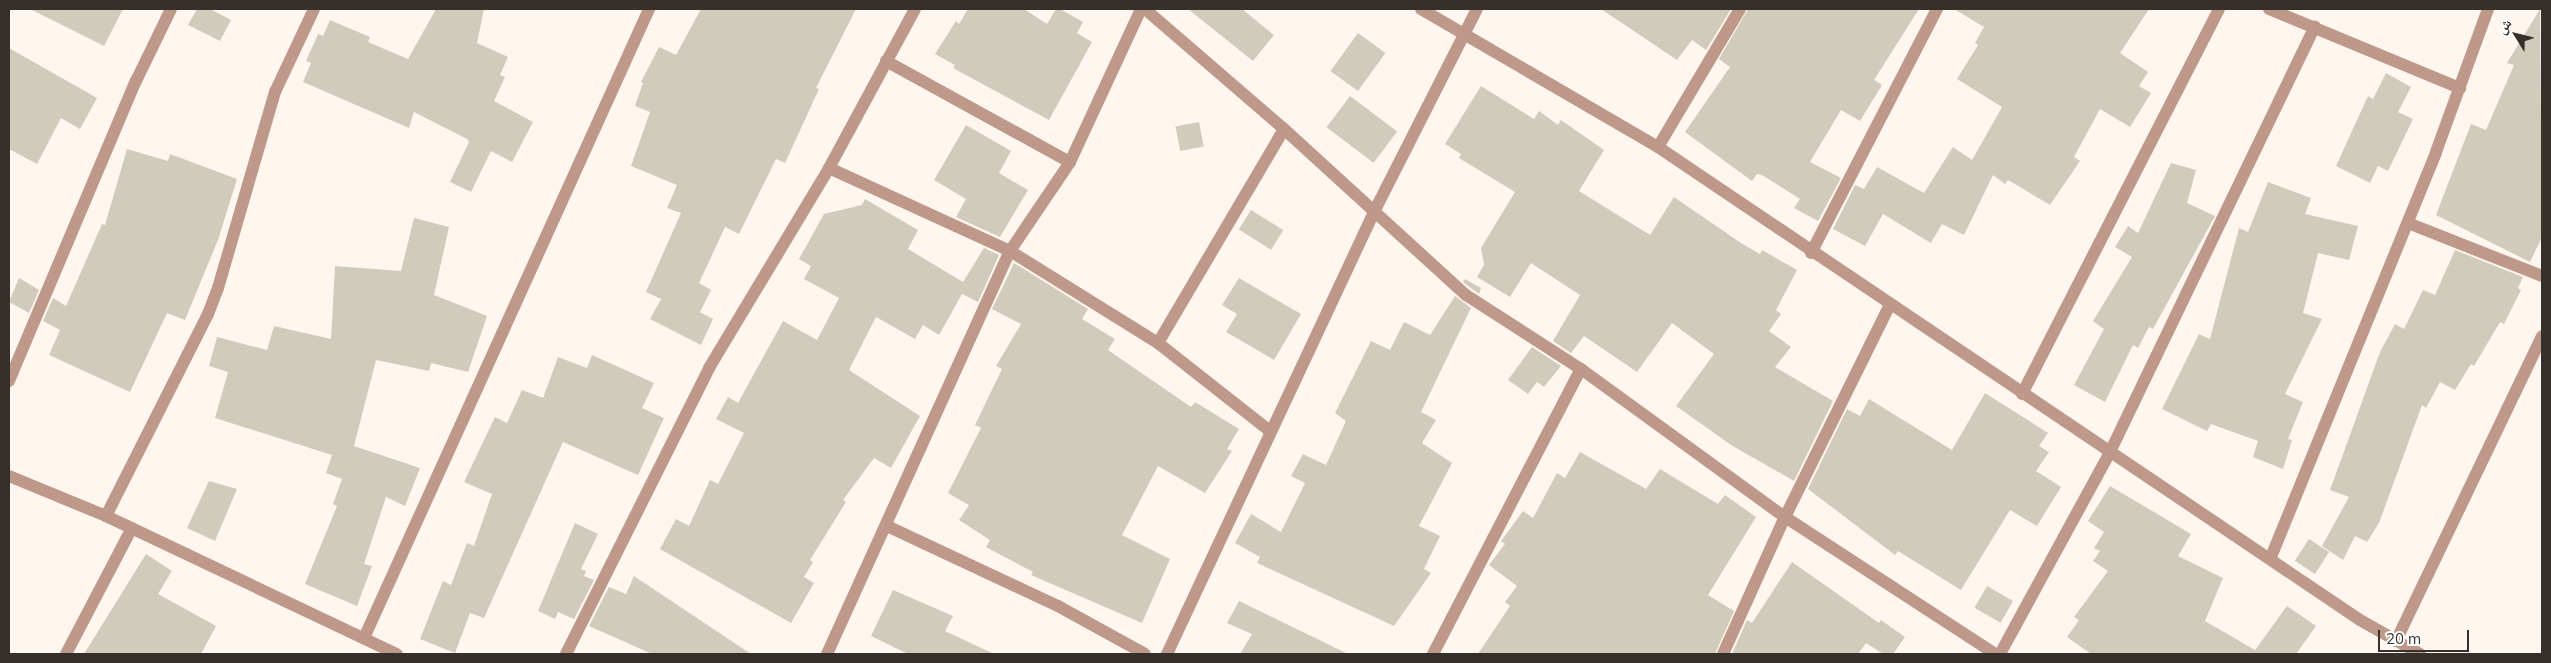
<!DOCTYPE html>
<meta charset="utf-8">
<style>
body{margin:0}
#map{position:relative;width:2551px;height:663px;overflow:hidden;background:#fef6ef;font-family:Mulish,"Noto Naskh Arabic",sans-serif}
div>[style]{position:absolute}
.building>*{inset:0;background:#d1cbbc;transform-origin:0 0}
.minor>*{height:12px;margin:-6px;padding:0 6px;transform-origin:6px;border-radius:6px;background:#be9889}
span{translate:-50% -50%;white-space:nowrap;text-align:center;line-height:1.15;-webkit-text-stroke:4.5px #fff;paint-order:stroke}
.frame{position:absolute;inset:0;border:10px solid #35302b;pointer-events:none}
.north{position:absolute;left:2491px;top:10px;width:50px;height:50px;-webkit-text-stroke:4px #fff;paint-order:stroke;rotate:306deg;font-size:14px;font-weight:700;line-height:20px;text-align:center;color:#35302b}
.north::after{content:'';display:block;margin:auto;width:18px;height:22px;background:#35302b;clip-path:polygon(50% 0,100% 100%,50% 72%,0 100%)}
.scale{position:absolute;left:2378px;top:630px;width:91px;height:22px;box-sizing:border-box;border:2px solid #35302b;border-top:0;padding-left:6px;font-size:15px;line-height:18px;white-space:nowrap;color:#35302b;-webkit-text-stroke:4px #fff;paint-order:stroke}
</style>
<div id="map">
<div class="building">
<div style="clip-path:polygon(30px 9px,123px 9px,104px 46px)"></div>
<div style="clip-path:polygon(197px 9px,210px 9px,231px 20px,220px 41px,188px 25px)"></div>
<div style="clip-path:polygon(436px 9px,484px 9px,477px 43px,508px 57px,500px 75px,505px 77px,494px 101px,533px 122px,512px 162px,491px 151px,471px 192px,450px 182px,469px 142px,467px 139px,414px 112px,409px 128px,303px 82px,311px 63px,306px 61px,318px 34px,323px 36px,330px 20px,370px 37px,368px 42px,408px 59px)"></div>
<div style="clip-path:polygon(701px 9px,856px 9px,816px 88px,819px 89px,785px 163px,776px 159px,739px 234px,725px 227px,699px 283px,711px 290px,700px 312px,713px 319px,701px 345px,650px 319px,661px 299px,646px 292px,681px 213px,667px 208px,677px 185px,631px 166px,650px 112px,635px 106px,643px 83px,641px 82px,659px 47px,676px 55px)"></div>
<div style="clip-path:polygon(968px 9px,1024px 9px,1047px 24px,1056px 9px,1060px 9px,1083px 22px,1077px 33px,1092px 42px,1049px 120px,953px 68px,955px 65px,935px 54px,956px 21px,959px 24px)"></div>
<div style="clip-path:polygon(1188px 9px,1242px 9px,1274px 35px,1253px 61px)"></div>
<div style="clip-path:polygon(1601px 9px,1731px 9px,1706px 50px,1692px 40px,1677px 60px)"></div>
<div style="clip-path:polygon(1748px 9px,1919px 9px,1874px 80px,1882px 85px,1860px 121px,1841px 110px,1810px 162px,1841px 178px,1818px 221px,1794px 208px,1800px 199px,1762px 175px,1757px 174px,1752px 181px,1685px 132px,1730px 67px,1719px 59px)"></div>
<div style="clip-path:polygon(1954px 9px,2149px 9px,2120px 53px,2148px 72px,2139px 86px,2151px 93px,2130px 127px,2100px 109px,2074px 157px,2080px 161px,2050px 205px,2008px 180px,2005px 184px,1993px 175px,1964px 235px,1942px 224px,1931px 243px,1883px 214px,1865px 246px,1833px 229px,1855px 185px,1864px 189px,1877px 167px,1924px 193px,1953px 147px,1972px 160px,2002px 107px,1957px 79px,1978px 45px,1975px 43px,1984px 27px)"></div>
<div style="clip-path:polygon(2540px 9px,2542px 237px,2530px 262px,2436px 215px,2471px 124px,2486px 130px,2514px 65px,2507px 63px)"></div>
<div style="left:1358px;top:33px;width:34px;height:47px;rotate:36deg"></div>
<div style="clip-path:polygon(9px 48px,97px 98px,80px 129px,61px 118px,37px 164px,9px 149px)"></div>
<div style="clip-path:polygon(2386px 73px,2411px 87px,2398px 112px,2413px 119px,2388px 171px,2378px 166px,2370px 183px,2336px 166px,2368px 96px,2373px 99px)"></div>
<div style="clip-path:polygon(1481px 86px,1534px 119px,1539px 111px,1558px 125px,1561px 120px,1604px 150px,1579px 191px,1650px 235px,1674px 197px,1741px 243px,1760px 254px,1762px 250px,1797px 270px,1776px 310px,1781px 314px,1769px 331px,1791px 347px,1775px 367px,1833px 401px,1794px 481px,1731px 445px,1676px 406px,1714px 354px,1672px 323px,1637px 372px,1584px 336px,1571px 353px,1553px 341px,1580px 295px,1531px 263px,1510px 297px,1477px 277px,1484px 265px,1481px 248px,1515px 192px,1459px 158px,1461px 154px,1445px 144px)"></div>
<div style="left:1350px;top:96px;width:59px;height:39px;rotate:37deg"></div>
<div style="left:1199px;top:122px;width:25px;height:24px;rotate:79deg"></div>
<div style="clip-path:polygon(966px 125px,1011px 151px,999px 173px,1028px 190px,1000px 237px,956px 217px,966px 199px,934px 180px)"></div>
<div style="clip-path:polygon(127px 149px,168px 161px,170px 154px,237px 179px,218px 240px,185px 320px,167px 313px,130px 392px,49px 355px,60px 330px,43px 321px,53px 298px,66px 306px,102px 224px,105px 225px)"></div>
<div style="clip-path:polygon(2171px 163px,2196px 170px,2187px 203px,2215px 216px,2153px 329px,2149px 327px,2138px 348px,2133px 345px,2105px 402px,2074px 385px,2104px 329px,2093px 321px,2132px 257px,2115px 247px,2128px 226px,2138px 233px)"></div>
<div style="clip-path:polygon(2268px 182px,2311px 198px,2305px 214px,2358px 226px,2349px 260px,2318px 253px,2303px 313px,2322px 319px,2285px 394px,2303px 402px,2288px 439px,2292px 440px,2283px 469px,2253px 457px,2258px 441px,2211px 424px,2207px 431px,2162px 409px,2199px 334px,2210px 339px,2239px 228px,2248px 232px)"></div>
<div style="clip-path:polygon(865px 199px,918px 230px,908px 249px,963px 282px,984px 248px,999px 255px,978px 302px,962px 294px,939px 335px,923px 325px,915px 339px,876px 317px,849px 370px,920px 416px,891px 468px,874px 458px,843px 500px,846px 502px,810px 560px,813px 562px,804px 577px,814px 583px,791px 623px,660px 549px,676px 519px,689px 526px,710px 480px,718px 484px,744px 433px,716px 419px,728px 397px,738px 403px,783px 321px,817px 340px,839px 298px,804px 279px,811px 266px,799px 259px,824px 214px,862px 205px)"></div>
<div style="left:1251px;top:210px;width:38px;height:23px;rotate:32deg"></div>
<div style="clip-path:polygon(414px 218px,449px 227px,434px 295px,487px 316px,468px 372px,431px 363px,429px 371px,376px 360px,354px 446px,420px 468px,405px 506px,386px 497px,364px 564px,372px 566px,357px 606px,305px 584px,337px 506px,333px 504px,342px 479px,326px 473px,332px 455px,215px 418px,228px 372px,209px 366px,217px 337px,267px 350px,274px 326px,331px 339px,335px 266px,401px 271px)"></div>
<div style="clip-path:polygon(2455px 250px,2523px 277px,2518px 288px,2521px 290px,2504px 324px,2500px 322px,2474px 366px,2471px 364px,2455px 390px,2440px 382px,2426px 408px,2422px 405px,2379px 523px,2367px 542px,2355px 536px,2343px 560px,2322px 546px,2349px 497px,2330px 490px,2380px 352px,2395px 324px,2404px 329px,2423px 290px,2435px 295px)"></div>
<div style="clip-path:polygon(1014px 263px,1088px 309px,1082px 319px,1115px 339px,1108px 350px,1191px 407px,1195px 402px,1239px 429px,1227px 449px,1232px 451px,1205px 493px,1158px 466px,1122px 535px,1170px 559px,1142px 623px,1031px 575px,1033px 572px,986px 547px,990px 540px,959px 520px,969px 505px,948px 493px,981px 428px,975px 425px,1002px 369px,996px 366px,1021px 324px,992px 309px)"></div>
<div style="clip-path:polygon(19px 278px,39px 290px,29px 313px,9px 302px)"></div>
<div style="clip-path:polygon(1239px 278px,1301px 314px,1274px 360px,1226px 332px,1237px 314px,1222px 305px)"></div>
<div style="clip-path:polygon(1465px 279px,1481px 288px,1479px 294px,1463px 282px)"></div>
<div style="clip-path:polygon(1455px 296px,1471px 308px,1421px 412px,1436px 420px,1422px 443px,1452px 463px,1419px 526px,1440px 536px,1424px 569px,1431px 573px,1394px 626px,1257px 563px,1260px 557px,1235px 543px,1251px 514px,1281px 532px,1305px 483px,1291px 476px,1303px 454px,1326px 465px,1346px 421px,1335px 413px,1371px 341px,1390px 350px,1404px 322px,1430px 335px)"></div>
<div style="clip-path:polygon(1532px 347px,1561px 366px,1544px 387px,1537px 382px,1528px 394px,1508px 380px)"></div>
<div style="clip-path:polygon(592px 355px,654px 383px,642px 408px,664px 418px,638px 475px,563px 442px,484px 618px,470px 613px,455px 653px,420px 639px,443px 581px,451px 585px,467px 543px,474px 546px,492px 494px,464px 482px,495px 417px,507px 423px,522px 390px,543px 398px,558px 357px,587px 368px)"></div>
<div style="clip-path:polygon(1985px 393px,2048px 433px,2039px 446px,2049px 452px,2036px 471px,2061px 487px,2037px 526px,2010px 510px,1961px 590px,1898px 551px,1895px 555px,1808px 489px,1847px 409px,1860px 416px,1869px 399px,1952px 450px)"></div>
<div style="clip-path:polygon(1580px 452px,1646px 489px,1660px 469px,1718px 504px,1725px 495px,1756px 517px,1708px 595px,1734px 611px,1715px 654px,1478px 654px,1510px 606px,1505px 602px,1517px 586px,1489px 565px,1505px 544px,1501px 541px,1523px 511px,1533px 518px,1557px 473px,1565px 478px)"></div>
<div style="clip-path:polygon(209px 481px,237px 489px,215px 541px,187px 528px)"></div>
<div style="clip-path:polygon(2110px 486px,2191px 534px,2178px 556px,2223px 578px,2205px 621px,2255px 650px,2287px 606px,2316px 626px,2296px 654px,2091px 654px,2067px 637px,2079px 620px,2074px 617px,2108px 571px,2093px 561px,2100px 551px,2094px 548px,2104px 532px,2088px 521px)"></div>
<div style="clip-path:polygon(575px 523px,598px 534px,581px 569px,586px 571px,584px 576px,594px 580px,574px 619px,558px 612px,555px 619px,538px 611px)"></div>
<div style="left:2309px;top:539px;width:24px;height:26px;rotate:33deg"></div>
<div style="clip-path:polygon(146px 554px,172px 571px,158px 594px,216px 626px,201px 654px,84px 654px)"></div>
<div style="clip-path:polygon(1792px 562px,1879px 623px,1881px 620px,1905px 637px,1893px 654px,1883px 654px,1866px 643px,1858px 654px,1732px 654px,1747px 620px,1752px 623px)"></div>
<div style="clip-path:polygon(634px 576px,751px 654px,652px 654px,589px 626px,609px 587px,626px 594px)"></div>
<div style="left:1987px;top:586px;width:30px;height:25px;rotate:30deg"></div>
<div style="clip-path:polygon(893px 590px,953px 616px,945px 631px,994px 654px,908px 654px,871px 636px)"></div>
<div style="clip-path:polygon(1239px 601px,1348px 654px,1240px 654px,1252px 634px,1227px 623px)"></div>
</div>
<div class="minor">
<div style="left:1145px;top:9px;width:184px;rotate:40.8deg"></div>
<div style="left:1284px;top:129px;width:246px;rotate:42.4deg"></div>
<div style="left:1466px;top:295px;width:137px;rotate:32.8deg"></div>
<div style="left:1581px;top:369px;width:252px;rotate:36deg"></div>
<div style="left:1785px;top:517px;width:251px;rotate:33.1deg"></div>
<div style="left:1421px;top:9px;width:274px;rotate:30.2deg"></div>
<div style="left:1658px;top:147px;width:846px;rotate:33.97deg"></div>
<div style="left:2360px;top:620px;width:69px;rotate:29.5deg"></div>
<div style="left:2269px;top:9px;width:207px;rotate:22.5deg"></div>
<div style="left:886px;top:61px;width:210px;rotate:28.8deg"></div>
<div style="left:1658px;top:147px;width:161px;rotate:-59.3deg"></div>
<div style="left:829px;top:168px;width:199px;rotate:24.6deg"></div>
<div style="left:1010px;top:251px;width:174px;rotate:31.9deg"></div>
<div style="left:1158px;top:343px;width:142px;rotate:38.2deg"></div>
<div style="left:2408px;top:223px;width:144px;rotate:21.6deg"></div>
<div style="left:1811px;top:253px;width:275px;rotate:-62.7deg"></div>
<div style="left:1158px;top:343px;width:248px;rotate:-59.5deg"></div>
<div style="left:9px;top:381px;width:326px;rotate:-67.1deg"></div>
<div style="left:136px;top:81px;width:80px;rotate:-64.1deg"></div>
<div style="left:2022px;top:394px;width:432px;rotate:-62.9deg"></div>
<div style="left:9px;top:476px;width:105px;rotate:22.4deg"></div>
<div style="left:106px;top:516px;width:322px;rotate:25.4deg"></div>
<div style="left:106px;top:516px;width:226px;rotate:-63.2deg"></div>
<div style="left:208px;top:314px;width:28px;rotate:-69deg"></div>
<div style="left:218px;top:288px;width:204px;rotate:-73.8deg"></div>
<div style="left:275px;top:92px;width:92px;rotate:-64.8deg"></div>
<div style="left:887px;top:526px;width:189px;rotate:25.1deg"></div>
<div style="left:1058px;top:606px;width:99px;rotate:28.9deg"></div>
<div style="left:2271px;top:557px;width:437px;rotate:-67.8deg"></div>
<div style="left:2436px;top:152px;width:152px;rotate:-70deg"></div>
<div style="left:364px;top:638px;width:691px;rotate:-65.62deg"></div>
<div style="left:2396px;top:641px;width:338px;rotate:-64.4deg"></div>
<div style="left:66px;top:654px;width:142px;rotate:-62.4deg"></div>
<div style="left:566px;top:654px;width:320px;rotate:-63.4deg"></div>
<div style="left:709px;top:368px;width:233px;rotate:-59deg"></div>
<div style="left:829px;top:168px;width:181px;rotate:-61.6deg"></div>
<div style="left:827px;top:654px;width:443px;rotate:-65.6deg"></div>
<div style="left:1010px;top:251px;width:107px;rotate:-56deg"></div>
<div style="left:1070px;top:162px;width:169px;rotate:-65.1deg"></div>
<div style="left:1167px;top:654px;width:490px;rotate:-64.9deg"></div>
<div style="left:1375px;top:210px;width:225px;rotate:-63.1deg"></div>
<div style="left:1433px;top:654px;width:321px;rotate:-62.6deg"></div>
<div style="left:1723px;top:654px;width:150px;rotate:-65.7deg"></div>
<div style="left:1785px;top:517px;width:237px;rotate:-63.7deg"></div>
<div style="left:2000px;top:654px;width:232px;rotate:-61.4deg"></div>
<div style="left:2111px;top:450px;width:470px;rotate:-64.3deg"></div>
</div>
<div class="frame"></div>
<div class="north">ش</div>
<div class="scale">20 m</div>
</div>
